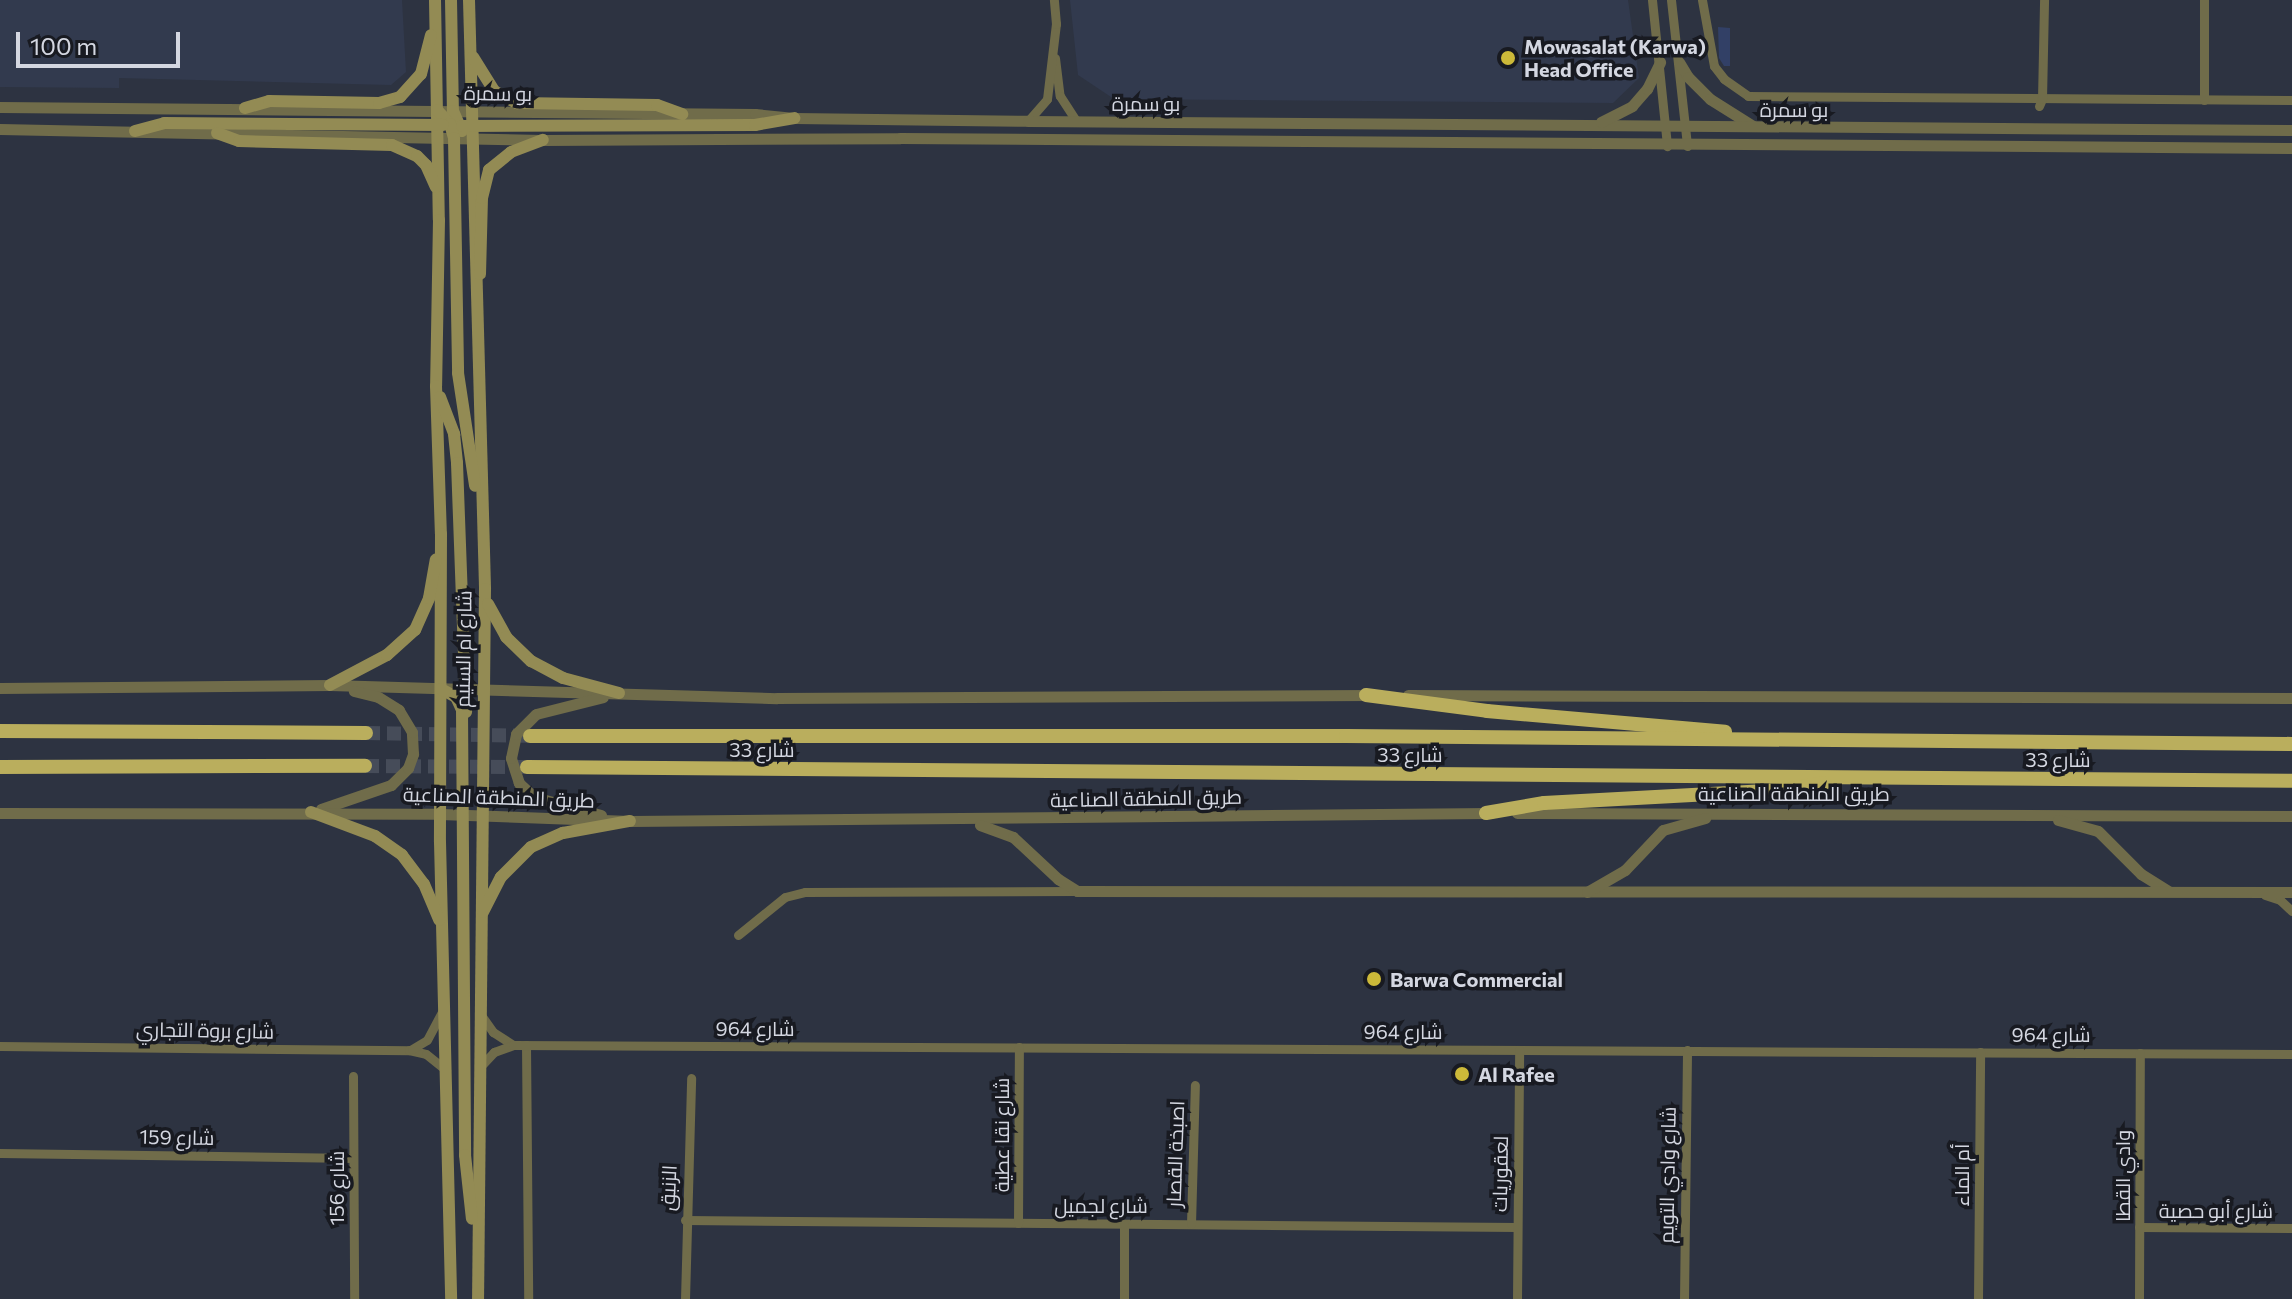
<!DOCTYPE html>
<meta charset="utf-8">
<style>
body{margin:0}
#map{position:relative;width:2292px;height:1299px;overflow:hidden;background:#2d3341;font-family:Commissioner,Cairo,sans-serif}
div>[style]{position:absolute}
.built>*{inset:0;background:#323a4e}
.green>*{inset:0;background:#324066}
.trunk-tunnel>*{height:14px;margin-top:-7px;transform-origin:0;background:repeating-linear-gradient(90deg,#464c59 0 14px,transparent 0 21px)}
.minor>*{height:9px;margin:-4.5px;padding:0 4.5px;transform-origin:4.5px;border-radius:4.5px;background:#706c4a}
.tertiary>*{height:11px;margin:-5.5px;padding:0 5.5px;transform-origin:5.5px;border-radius:5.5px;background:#706c4a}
.secondary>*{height:12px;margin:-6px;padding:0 6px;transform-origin:6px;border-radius:6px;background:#938b54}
.trunk>*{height:14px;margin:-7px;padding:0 7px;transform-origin:7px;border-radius:7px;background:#baae5d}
.dots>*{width:22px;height:22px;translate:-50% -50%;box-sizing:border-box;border:4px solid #181a21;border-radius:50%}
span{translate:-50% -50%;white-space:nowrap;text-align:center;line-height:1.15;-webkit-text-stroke:7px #181a21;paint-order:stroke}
.poi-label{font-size:20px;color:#d4d7e1;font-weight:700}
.left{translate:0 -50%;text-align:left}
.street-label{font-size:20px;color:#d4d7e1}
.scale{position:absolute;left:16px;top:32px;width:164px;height:36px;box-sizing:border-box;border:4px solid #d4d7e1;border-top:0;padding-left:10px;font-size:24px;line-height:28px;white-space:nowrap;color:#d4d7e1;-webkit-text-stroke:6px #181a21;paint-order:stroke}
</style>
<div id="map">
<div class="built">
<div style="clip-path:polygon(0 0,402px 0,406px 72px,391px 85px,119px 78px,119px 88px,0 87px)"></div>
<div style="clip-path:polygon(1070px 0,1628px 0,1639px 78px,1613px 103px,1114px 99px,1078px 75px)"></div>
</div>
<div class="green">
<div style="clip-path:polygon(1718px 27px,1730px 28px,1730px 66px,1724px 66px,1719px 58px)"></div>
</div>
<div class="trunk-tunnel">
<div style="left:366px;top:733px;width:164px;rotate:1deg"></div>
<div style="left:365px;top:766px;width:159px;rotate:0.4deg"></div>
</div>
<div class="minor">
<div style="left:1652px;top:0;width:147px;rotate:84.1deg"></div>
<div style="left:1671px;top:0;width:147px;rotate:83.7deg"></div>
<div style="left:1702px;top:0;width:67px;rotate:79.7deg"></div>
<div style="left:1714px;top:66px;width:16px;rotate:52deg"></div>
<div style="left:1724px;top:79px;width:29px;rotate:35deg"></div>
<div style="left:1748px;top:96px;width:544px;rotate:0.42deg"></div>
<div style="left:2204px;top:0;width:100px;rotate:90deg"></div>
<div style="left:1055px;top:58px;width:38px;rotate:83deg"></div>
<div style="left:1060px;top:96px;width:30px;rotate:57deg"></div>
<div style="left:2039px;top:106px;width:8px;rotate:-67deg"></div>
<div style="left:2042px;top:99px;width:99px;rotate:-88.8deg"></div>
<div style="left:1028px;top:121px;width:29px;rotate:-49deg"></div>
<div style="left:1047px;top:99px;width:76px;rotate:-83.2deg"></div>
<div style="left:1056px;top:24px;width:24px;rotate:-95deg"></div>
<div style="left:2265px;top:895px;width:16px;rotate:18deg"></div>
<div style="left:2280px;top:900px;width:16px;rotate:43deg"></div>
<div style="left:738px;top:935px;width:60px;rotate:-39deg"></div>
<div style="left:785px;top:897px;width:21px;rotate:-14deg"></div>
<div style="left:805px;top:892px;width:272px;rotate:-0.2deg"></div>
<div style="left:481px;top:1015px;width:21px;rotate:55deg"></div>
<div style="left:493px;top:1032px;width:24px;rotate:33deg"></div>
<div style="left:526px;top:1045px;width:254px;rotate:89.5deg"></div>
<div style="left:0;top:1046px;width:409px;rotate:0.6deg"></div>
<div style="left:409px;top:1050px;width:17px;rotate:13deg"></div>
<div style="left:426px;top:1054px;width:26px;rotate:39deg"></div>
<div style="left:412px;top:1049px;width:17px;rotate:-31deg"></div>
<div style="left:427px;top:1040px;width:32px;rotate:-62deg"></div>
<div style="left:480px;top:1067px;width:21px;rotate:-47deg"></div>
<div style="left:494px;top:1052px;width:20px;rotate:-20deg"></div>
<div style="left:513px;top:1045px;width:1779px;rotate:0.29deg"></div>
<div style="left:353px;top:1076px;width:223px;rotate:89.7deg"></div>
<div style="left:0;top:1153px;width:353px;rotate:0.8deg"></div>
<div style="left:685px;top:1220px;width:832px;rotate:0.48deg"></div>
<div style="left:1018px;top:1223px;width:176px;rotate:-89.7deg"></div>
<div style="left:1191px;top:1224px;width:139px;rotate:-88.4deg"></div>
<div style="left:2139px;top:1227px;width:153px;rotate:0.4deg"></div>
<div style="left:685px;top:1299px;width:221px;rotate:-88.4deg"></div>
<div style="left:1124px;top:1299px;width:75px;rotate:-90deg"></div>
<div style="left:1517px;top:1299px;width:249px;rotate:-89.5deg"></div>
<div style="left:1684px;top:1299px;width:249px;rotate:-89.3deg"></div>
<div style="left:1978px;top:1299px;width:247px;rotate:-89.5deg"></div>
<div style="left:2139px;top:1299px;width:246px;rotate:-89.8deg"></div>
</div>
<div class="tertiary">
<div style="left:1679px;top:62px;width:17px;rotate:59deg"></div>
<div style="left:1688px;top:77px;width:31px;rotate:45deg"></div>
<div style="left:1710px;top:99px;width:51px;rotate:32.1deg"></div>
<div style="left:0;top:107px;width:755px;rotate:0.53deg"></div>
<div style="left:755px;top:114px;width:39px;rotate:6deg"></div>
<div style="left:794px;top:118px;width:234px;rotate:0.7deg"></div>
<div style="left:1028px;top:121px;width:1264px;rotate:0.41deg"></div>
<div style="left:1601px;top:122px;width:35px;rotate:-27deg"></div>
<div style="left:1632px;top:106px;width:23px;rotate:-49deg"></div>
<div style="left:1647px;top:89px;width:30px;rotate:-64deg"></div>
<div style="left:0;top:129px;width:543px;rotate:1.16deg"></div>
<div style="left:543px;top:140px;width:357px;rotate:-0.3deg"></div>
<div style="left:900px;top:138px;width:1392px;rotate:0.41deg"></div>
<div style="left:0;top:688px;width:330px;rotate:-0.5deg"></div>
<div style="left:330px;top:685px;width:447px;rotate:1.7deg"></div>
<div style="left:777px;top:698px;width:594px;rotate:-0.29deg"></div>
<div style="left:1408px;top:695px;width:884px;rotate:0.19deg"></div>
<div style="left:321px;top:809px;width:74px;rotate:-18.9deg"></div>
<div style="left:391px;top:785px;width:24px;rotate:-45deg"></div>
<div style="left:408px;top:768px;width:15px;rotate:-70deg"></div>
<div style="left:413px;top:754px;width:22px;rotate:-93deg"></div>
<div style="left:412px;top:732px;width:26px;rotate:-121deg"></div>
<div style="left:399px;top:710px;width:25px;rotate:-148deg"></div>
<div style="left:378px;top:697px;width:25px;rotate:-166deg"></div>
<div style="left:0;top:813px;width:440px;rotate:0.1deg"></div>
<div style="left:440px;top:814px;width:190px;rotate:2.1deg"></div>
<div style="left:630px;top:821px;width:861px;rotate:-0.53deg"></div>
<div style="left:1517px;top:813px;width:775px;rotate:0.22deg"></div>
<div style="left:601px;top:815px;width:69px;rotate:-165deg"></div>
<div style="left:534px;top:797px;width:21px;rotate:-137deg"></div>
<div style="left:519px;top:783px;width:26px;rotate:-108deg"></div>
<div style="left:511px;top:758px;width:25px;rotate:-78deg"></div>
<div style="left:516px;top:734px;width:28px;rotate:-45deg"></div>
<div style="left:536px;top:714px;width:69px;rotate:-14.2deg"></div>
<div style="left:2058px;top:820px;width:41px;rotate:15.4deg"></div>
<div style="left:2098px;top:831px;width:61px;rotate:45deg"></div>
<div style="left:2141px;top:874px;width:32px;rotate:32deg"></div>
<div style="left:980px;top:825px;width:35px;rotate:20deg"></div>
<div style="left:1013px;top:837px;width:62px;rotate:43deg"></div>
<div style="left:1058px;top:879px;width:22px;rotate:32deg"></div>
<div style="left:1077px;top:891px;width:1215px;rotate:0.05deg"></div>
<div style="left:1587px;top:892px;width:44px;rotate:-30.1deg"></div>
<div style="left:1625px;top:870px;width:55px;rotate:-46.5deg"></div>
<div style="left:1663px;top:830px;width:44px;rotate:-15.9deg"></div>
</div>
<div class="secondary">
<div style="left:435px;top:0;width:220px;rotate:89deg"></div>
<div style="left:439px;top:220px;width:166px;rotate:91deg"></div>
<div style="left:436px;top:386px;width:148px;rotate:88.1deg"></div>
<div style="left:441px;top:534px;width:308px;rotate:90.2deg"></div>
<div style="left:440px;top:842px;width:457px;rotate:88.6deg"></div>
<div style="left:451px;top:0;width:111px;rotate:89deg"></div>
<div style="left:453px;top:111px;width:22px;rotate:66deg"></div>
<div style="left:469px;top:0;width:589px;rotate:88.44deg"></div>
<div style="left:485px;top:589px;width:710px;rotate:90.56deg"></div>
<div style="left:473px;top:57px;width:40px;rotate:58deg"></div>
<div style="left:494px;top:91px;width:26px;rotate:28deg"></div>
<div style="left:517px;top:103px;width:140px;rotate:0.8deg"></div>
<div style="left:657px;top:105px;width:27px;rotate:20deg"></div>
<div style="left:245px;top:108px;width:25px;rotate:-16deg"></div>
<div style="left:269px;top:101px;width:110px;rotate:1deg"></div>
<div style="left:379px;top:103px;width:22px;rotate:-16deg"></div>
<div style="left:400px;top:97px;width:31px;rotate:-48deg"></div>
<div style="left:421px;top:74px;width:40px;rotate:-75.6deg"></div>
<div style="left:437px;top:110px;width:19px;rotate:47deg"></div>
<div style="left:450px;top:124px;width:15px;rotate:74deg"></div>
<div style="left:454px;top:138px;width:235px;rotate:89deg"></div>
<div style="left:458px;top:373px;width:114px;rotate:81.4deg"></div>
<div style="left:462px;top:126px;width:293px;rotate:-0.2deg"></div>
<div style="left:755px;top:125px;width:40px;rotate:-10deg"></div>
<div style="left:135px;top:131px;width:30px;rotate:-15deg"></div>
<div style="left:164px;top:123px;width:279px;rotate:0.4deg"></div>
<div style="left:217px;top:133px;width:23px;rotate:20deg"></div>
<div style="left:239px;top:141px;width:153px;rotate:1.5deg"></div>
<div style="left:392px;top:145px;width:27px;rotate:24deg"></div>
<div style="left:417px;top:156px;width:13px;rotate:45deg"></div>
<div style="left:426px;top:165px;width:24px;rotate:66deg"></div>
<div style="left:480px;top:274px;width:76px;rotate:-88.5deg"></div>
<div style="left:482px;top:198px;width:29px;rotate:-76deg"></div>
<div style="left:489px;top:170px;width:28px;rotate:-39deg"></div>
<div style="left:511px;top:152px;width:34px;rotate:-21deg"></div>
<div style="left:440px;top:397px;width:40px;rotate:69deg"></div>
<div style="left:454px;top:434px;width:29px;rotate:84deg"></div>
<div style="left:457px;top:463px;width:249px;rotate:87.9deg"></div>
<div style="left:488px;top:604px;width:38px;rotate:61deg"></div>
<div style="left:506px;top:637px;width:35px;rotate:44deg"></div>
<div style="left:531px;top:661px;width:36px;rotate:28deg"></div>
<div style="left:563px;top:678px;width:58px;rotate:15deg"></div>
<div style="left:330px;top:685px;width:64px;rotate:-27.8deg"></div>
<div style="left:387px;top:655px;width:38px;rotate:-42deg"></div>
<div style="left:415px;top:630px;width:35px;rotate:-66deg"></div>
<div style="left:429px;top:598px;width:39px;rotate:-80deg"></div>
<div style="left:441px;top:689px;width:17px;rotate:28deg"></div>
<div style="left:456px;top:697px;width:14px;rotate:65deg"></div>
<div style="left:462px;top:710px;width:445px;rotate:89.6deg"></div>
<div style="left:465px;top:1155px;width:64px;rotate:83.8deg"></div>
<div style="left:311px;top:812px;width:68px;rotate:20.6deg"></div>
<div style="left:375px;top:836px;width:33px;rotate:35deg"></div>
<div style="left:402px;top:855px;width:36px;rotate:53deg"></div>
<div style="left:424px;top:884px;width:39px;rotate:67deg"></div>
<div style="left:483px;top:912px;width:39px;rotate:-63deg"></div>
<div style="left:501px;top:877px;width:42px;rotate:-45deg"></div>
<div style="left:531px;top:847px;width:35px;rotate:-24deg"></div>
<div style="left:563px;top:833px;width:68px;rotate:-10.2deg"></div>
</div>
<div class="trunk">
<div style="left:1366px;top:695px;width:122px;rotate:7.5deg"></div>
<div style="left:1487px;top:711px;width:239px;rotate:5deg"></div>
<div style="left:0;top:731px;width:366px;rotate:0.3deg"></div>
<div style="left:530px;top:736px;width:816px"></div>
<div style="left:1346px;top:736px;width:946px;rotate:0.48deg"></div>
<div style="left:0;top:767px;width:365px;rotate:-0.2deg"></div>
<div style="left:527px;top:767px;width:1765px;rotate:0.45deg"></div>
<div style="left:1486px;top:813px;width:59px;rotate:-9.8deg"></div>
<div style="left:1544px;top:803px;width:241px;rotate:-3.1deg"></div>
<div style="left:1785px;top:790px;width:40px;rotate:-10deg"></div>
</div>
<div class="dots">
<div style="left:1508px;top:58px;background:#ccb939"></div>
<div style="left:1374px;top:979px;background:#ccb939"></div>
<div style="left:1462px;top:1074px;background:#ccb939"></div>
</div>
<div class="poi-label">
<span class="left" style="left:1524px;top:58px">Mowasalat (Karwa)<br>Head Office</span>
<span class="left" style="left:1390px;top:979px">Barwa Commercial</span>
<span class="left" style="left:1478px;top:1074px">Al Rafee</span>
</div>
<div class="street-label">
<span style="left:498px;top:93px;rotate:1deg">بو سمرة</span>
<span style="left:1146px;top:103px">بو سمرة</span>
<span style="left:1794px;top:109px">بو سمرة</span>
<span style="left:463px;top:649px;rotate:-89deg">شارع ام السنيم</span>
<span style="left:762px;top:749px">شارع 33</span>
<span style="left:1410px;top:754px">شارع 33</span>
<span style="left:2058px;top:759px">شارع 33</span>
<span style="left:1794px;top:793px">طريق المنطقة الصناعية</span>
<span style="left:499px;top:797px;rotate:2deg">طريق المنطقة الصناعية</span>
<span style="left:1146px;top:798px;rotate:-1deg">طريق المنطقة الصناعية</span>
<span style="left:755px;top:1028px">شارع 964</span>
<span style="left:205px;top:1030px;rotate:1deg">شارع بروة التجاري</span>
<span style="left:1403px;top:1031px">شارع 964</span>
<span style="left:2051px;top:1034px">شارع 964</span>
<span style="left:1001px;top:1135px;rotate:-90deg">شارع نقا عطية</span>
<span style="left:177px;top:1137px;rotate:1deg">شارع 159</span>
<span style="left:1175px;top:1154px;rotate:-88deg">اصبخة القصار</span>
<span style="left:1500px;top:1174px;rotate:-89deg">لعقوريات</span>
<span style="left:1667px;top:1175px;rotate:-89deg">شارع وادي التويم</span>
<span style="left:1961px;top:1175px;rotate:-90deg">أم الماء</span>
<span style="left:2122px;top:1176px;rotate:-90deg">وادي القطا</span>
<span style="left:336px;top:1188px;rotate:-90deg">شارع 156</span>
<span style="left:668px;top:1188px;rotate:-87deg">الزنبق</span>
<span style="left:1101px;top:1205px">شارع لجميل</span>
<span style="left:2216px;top:1210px">شارع أبو حصية</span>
</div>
<div class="scale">100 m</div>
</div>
